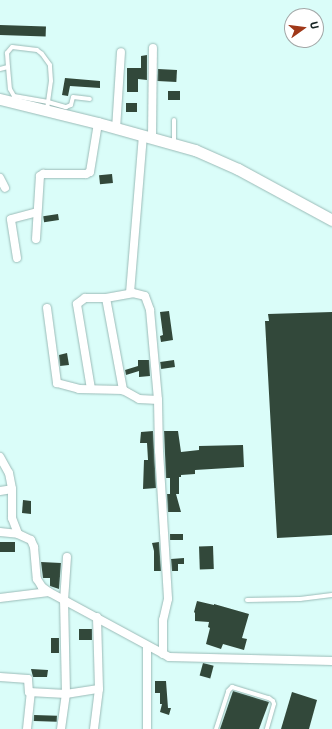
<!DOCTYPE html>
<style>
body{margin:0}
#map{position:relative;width:332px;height:729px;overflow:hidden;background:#dafdf9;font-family:"IBM Plex Sans",sans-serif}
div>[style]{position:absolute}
.building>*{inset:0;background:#32483a;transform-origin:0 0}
.roads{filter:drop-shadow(0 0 1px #9abbb7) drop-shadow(0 0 1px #9abbb7)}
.service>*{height:4px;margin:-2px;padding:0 2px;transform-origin:2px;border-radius:2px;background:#fff}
.minor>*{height:8px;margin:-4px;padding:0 4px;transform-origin:4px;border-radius:4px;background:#fff}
.secondary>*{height:11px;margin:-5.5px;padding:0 5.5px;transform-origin:5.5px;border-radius:5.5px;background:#fff}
span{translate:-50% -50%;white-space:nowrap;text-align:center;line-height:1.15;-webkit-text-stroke:4px #fff;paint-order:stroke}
.north{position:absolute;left:284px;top:8px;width:40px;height:40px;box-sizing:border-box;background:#fff;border:1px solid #a2a7a7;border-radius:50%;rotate:76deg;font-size:11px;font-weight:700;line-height:16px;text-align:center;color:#172423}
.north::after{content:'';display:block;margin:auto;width:14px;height:18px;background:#a03819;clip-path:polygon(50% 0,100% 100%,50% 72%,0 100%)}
</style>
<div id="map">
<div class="building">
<div style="left:0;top:25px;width:46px;height:10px;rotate:2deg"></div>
<div style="clip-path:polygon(147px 55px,147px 80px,138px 79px,138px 92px,127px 92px,127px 68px,141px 68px,141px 56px)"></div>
<div style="left:158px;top:69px;width:19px;height:12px;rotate:3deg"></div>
<div style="clip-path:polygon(65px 78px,100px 81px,100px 88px,70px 86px,68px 96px,62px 95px)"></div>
<div style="left:168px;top:91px;width:12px;height:9px"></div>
<div style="left:126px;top:103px;width:11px;height:9px"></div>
<div style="left:112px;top:174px;width:9px;height:13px;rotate:84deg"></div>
<div style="left:58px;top:214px;width:6px;height:15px;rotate:81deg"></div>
<div style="clip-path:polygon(169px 311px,173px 340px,161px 342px,160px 336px,163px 335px,160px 312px)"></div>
<div style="clip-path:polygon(332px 312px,332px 535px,277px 538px,265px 321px,269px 321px,268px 314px)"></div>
<div style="clip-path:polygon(67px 353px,69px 365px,60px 366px,59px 355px)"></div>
<div style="clip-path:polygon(138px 360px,149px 360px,150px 376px,139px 377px,139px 371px,126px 375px,125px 370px,138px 366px)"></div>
<div style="left:174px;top:360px;width:7px;height:14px;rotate:82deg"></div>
<div style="clip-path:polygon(153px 431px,156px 488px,143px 489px,144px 460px,148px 460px,147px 443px,140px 443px,141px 432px)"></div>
<div style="clip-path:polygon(164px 431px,178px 431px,181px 452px,199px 450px,199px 446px,243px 445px,244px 467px,195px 470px,195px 474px,181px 475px,181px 477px,179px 477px,179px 494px,176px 494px,181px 512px,168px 512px,167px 494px,170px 494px,170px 478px,166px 478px)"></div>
<div style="clip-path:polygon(23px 500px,31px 501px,31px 514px,22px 513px)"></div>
<div style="left:183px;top:534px;width:6px;height:13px;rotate:90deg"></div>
<div style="left:0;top:542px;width:15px;height:10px"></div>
<div style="clip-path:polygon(159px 542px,161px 571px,154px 571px,154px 551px,152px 543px)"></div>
<div style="left:213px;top:546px;width:23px;height:14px;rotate:88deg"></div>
<div style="clip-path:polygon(184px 558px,184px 564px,178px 564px,178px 571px,172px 571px,171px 559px)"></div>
<div style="clip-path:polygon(41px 562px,61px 563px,59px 589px,50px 586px,50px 578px,43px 578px)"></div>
<div style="clip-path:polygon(197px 601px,214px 605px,214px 604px,249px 614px,242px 638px,247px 639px,244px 650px,223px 644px,221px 649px,206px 644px,210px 628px,208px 627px,209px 622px,195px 621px,195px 613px,194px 612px)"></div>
<div style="left:79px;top:629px;width:13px;height:11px"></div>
<div style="left:51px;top:638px;width:8px;height:15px"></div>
<div style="left:203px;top:663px;width:11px;height:13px;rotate:15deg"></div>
<div style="clip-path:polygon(31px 669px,48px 670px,47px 677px,33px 677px)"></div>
<div style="clip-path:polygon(155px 681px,166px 681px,168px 708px,171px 708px,169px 715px,160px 712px,162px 704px,160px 704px,160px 693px,155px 693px)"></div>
<div style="clip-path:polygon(233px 691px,269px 702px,259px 729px,220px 729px)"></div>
<div style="clip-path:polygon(292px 692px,317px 700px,309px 729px,281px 729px)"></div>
<div style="left:34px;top:715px;width:23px;height:6px;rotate:2deg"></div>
</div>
<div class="roads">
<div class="service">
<div style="left:0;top:69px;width:8px;rotate:-14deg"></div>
<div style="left:47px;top:110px;width:8px;rotate:-83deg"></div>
<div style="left:48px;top:102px;width:21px;rotate:-82deg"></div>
<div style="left:51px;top:81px;width:16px;rotate:-94deg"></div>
<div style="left:50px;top:65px;width:14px;rotate:-126deg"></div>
<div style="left:42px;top:54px;width:6px;rotate:-141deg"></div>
<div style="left:37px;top:50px;width:25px;rotate:-173deg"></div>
<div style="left:12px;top:47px;width:8px;rotate:130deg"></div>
<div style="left:7px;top:53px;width:14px;rotate:86deg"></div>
<div style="left:8px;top:67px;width:22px;rotate:85deg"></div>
<div style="left:10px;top:89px;width:8px;rotate:60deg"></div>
<div style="left:14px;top:96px;width:35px;rotate:10deg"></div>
<div style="left:48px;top:102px;width:19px;rotate:16deg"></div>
<div style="left:66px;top:107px;width:5px;rotate:-22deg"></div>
<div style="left:71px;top:105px;width:8px;rotate:-76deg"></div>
<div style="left:73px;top:97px;width:17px;rotate:7deg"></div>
<div style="left:174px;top:143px;width:23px;rotate:-90deg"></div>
<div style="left:247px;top:600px;width:53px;rotate:-1.1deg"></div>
<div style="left:300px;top:599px;width:32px;rotate:-7deg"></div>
<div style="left:216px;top:729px;width:40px;rotate:-72deg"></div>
<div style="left:228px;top:691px;width:6px;rotate:-45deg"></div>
<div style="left:232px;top:687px;width:39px;rotate:17deg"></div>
<div style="left:269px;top:698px;width:5px;rotate:37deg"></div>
<div style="left:273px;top:701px;width:3px;rotate:72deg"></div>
<div style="left:274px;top:704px;width:26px;rotate:106deg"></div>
</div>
<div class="minor">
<div style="left:116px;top:129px;width:77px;rotate:-86.3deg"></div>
<div style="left:152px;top:138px;width:90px;rotate:-89.4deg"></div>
<div style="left:0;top:178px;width:11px;rotate:63deg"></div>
<div style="left:36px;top:239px;width:63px;rotate:-86.4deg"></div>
<div style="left:40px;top:176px;width:4px;rotate:-34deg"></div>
<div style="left:43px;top:174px;width:43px"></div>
<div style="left:86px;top:174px;width:4px;rotate:-27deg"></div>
<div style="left:90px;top:172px;width:50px;rotate:-80.7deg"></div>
<div style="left:17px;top:258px;width:39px;rotate:-99deg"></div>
<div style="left:11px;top:219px;width:27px;rotate:-15deg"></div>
<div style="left:130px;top:293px;width:158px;rotate:-85.3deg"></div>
<div style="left:106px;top:298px;width:94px;rotate:79.5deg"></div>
<div style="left:47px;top:308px;width:76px;rotate:82.4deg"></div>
<div style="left:57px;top:383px;width:23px;rotate:15deg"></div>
<div style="left:79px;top:389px;width:44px;rotate:1.3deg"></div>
<div style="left:123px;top:390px;width:18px;rotate:29deg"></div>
<div style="left:139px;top:399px;width:19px;rotate:3deg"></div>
<div style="left:91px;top:389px;width:86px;rotate:-99.4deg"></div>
<div style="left:77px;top:304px;width:10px;rotate:-37deg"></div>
<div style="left:85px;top:298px;width:21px"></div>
<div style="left:106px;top:298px;width:27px;rotate:-10deg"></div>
<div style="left:133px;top:293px;width:12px;rotate:14deg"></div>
<div style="left:145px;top:296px;width:15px;rotate:70deg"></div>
<div style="left:150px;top:310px;width:90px;rotate:84.9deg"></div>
<div style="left:158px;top:400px;width:51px;rotate:88.9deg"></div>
<div style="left:159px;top:451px;width:148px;rotate:86.5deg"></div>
<div style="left:168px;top:599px;width:22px;rotate:103deg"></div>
<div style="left:163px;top:620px;width:34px;rotate:90deg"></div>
<div style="left:0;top:457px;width:18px;rotate:61deg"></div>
<div style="left:9px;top:473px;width:16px;rotate:79deg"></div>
<div style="left:12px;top:489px;width:29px;rotate:90deg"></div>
<div style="left:12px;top:518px;width:17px;rotate:69deg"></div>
<div style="left:0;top:491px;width:12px;rotate:-9deg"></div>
<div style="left:0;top:532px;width:18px;rotate:6deg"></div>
<div style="left:18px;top:534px;width:14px;rotate:25deg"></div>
<div style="left:31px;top:540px;width:8px;rotate:67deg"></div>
<div style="left:34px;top:547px;width:32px;rotate:85deg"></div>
<div style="left:37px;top:579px;width:9px;rotate:58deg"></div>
<div style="left:42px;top:587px;width:9px;rotate:36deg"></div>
<div style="left:49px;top:592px;width:136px;rotate:28.4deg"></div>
<div style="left:169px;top:657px;width:163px;rotate:1.4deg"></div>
<div style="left:0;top:598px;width:49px;rotate:-7deg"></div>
<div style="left:0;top:677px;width:28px;rotate:4deg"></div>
<div style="left:28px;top:679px;width:13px;rotate:86deg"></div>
<div style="left:29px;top:692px;width:37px;rotate:3deg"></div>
<div style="left:66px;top:694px;width:33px;rotate:-9deg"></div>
<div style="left:27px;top:729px;width:37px;rotate:-84deg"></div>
<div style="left:61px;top:729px;width:35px;rotate:-82deg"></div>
<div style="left:66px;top:694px;width:93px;rotate:-91.2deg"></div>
<div style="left:64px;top:601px;width:44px;rotate:-86.1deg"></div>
<div style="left:94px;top:729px;width:40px;rotate:-82.9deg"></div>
<div style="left:99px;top:689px;width:72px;rotate:-91.6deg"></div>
<div style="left:147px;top:729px;width:83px;rotate:-90deg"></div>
</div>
<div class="secondary">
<div style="left:0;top:99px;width:101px;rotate:13.8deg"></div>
<div style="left:98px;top:123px;width:101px;rotate:15.6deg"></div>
<div style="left:195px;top:150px;width:47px;rotate:23.8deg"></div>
<div style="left:238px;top:169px;width:107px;rotate:28.5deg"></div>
</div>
</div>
<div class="north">U</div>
</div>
